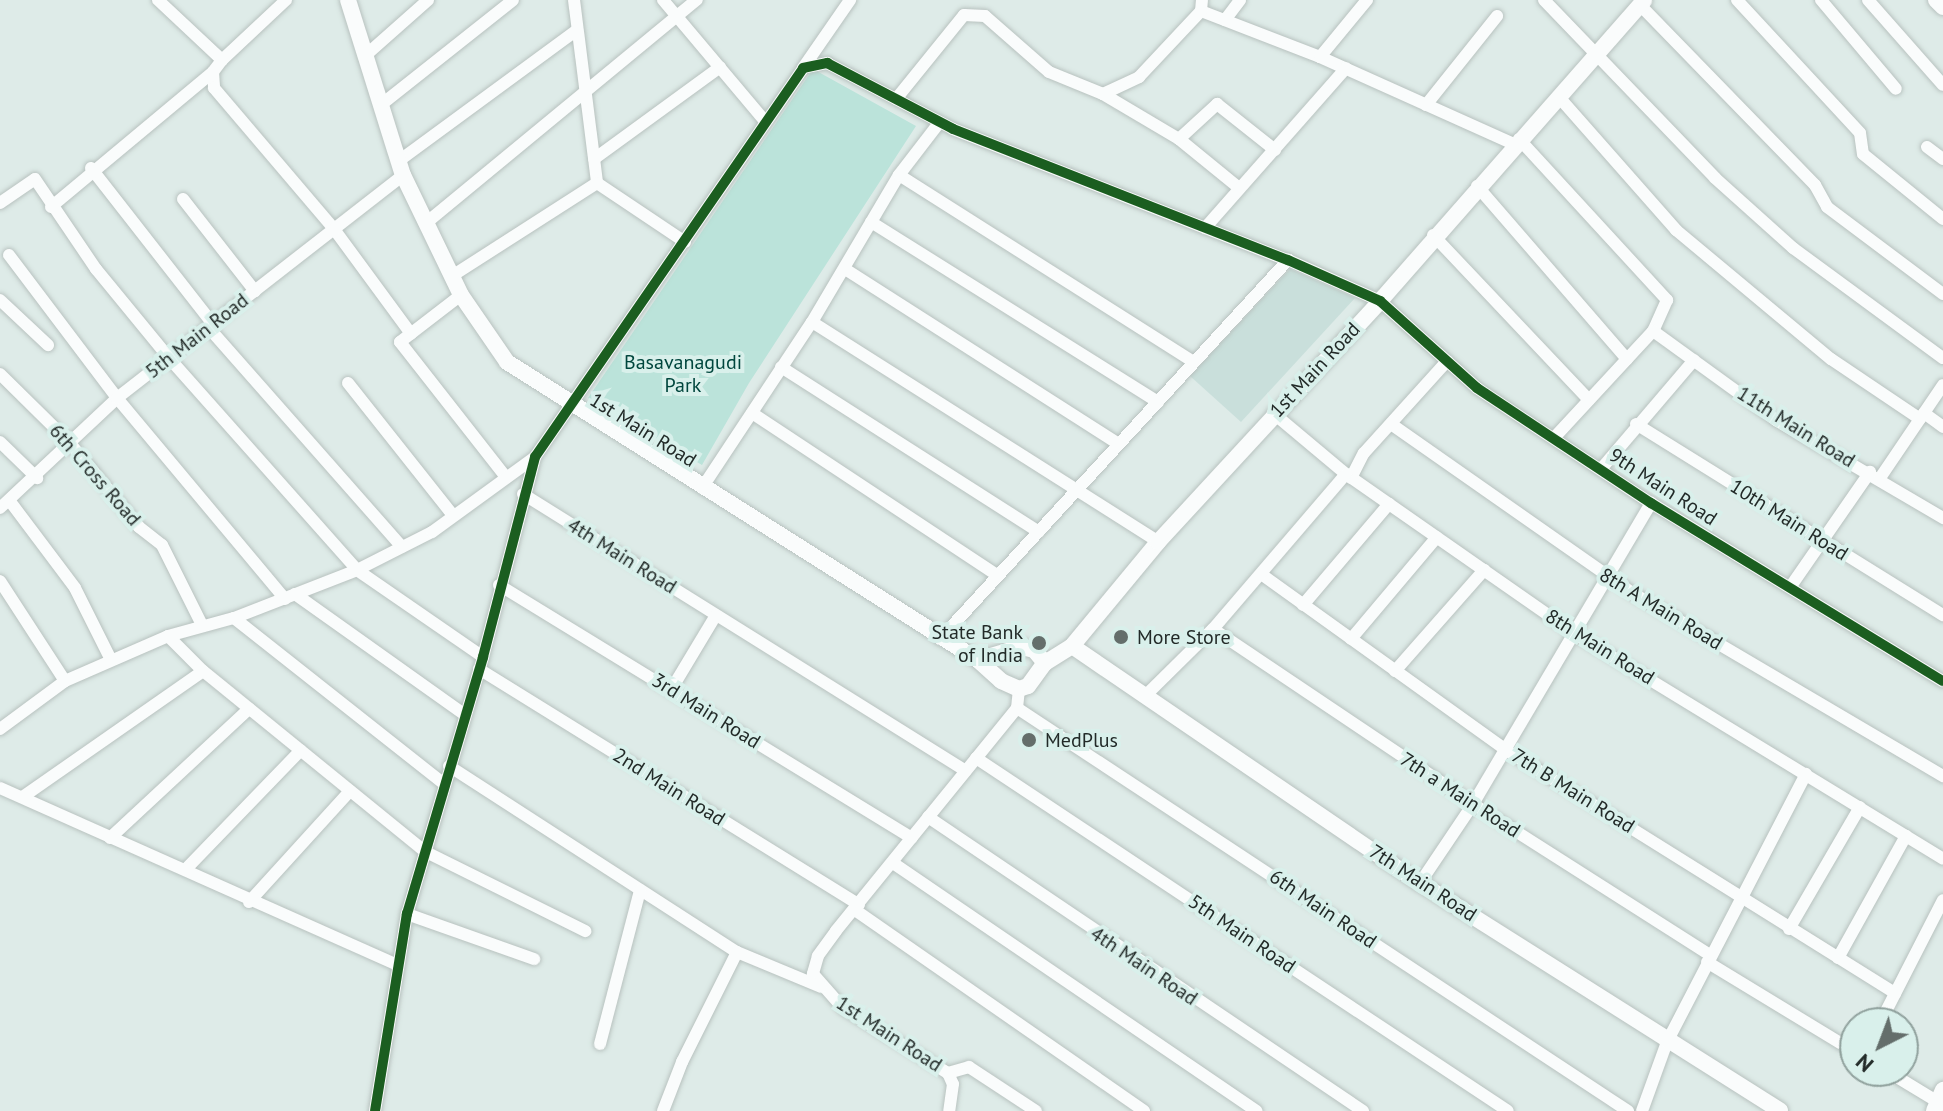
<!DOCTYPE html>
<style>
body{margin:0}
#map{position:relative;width:1943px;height:1111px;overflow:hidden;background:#deebe8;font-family:"PT Sans",sans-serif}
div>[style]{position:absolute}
.built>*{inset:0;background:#c9dfdb}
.green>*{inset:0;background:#bbe3da}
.roads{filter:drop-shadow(0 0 2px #b8c2bf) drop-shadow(0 0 2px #b8c2bf)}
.street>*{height:12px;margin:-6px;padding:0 6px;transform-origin:6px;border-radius:6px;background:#fafcfc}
.secondary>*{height:16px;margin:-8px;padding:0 8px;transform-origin:8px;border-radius:8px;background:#fafcfc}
.cycleway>*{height:10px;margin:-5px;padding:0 5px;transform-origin:5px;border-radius:5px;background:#1b5e20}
.dots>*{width:22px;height:22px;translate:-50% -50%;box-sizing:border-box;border:4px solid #d9f0eb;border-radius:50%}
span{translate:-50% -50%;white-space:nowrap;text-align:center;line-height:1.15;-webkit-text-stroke:8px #d9f0eb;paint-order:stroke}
.street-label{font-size:20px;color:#222a28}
.park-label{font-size:20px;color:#00463d}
.poi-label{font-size:20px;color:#222a28}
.right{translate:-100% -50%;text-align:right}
.left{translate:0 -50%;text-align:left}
.north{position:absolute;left:1839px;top:1007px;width:80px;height:80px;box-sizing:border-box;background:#d9f0eb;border:2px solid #90a19d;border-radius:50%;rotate:222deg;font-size:22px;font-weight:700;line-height:32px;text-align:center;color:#222a28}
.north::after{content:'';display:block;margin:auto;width:28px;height:36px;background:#646e6b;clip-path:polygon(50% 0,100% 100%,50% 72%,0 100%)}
</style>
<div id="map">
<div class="built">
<div style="clip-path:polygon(1290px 269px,1355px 298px,1241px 422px,1190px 376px)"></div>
</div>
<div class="green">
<div style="clip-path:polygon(813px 69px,916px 126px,749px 383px,702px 465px,588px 398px)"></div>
</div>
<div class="roads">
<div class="street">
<div style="left:158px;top:0;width:88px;rotate:43.2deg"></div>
<div style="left:286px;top:0;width:88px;rotate:136.8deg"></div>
<div style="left:222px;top:60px;width:15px;rotate:127deg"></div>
<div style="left:213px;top:72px;width:16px;rotate:86deg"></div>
<div style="left:214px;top:88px;width:185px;rotate:49.6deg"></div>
<div style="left:334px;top:229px;width:130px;rotate:53.7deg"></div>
<div style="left:574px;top:0;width:184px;rotate:82.8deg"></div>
<div style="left:663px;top:0;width:157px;rotate:49.9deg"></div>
<div style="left:1544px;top:0;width:247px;rotate:46.1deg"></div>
<div style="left:1715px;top:178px;width:105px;rotate:41.9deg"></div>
<div style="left:1793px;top:248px;width:186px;rotate:36.3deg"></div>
<div style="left:1737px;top:0;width:181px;rotate:47.2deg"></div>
<div style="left:1860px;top:133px;width:21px;rotate:82deg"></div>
<div style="left:1863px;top:154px;width:103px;rotate:39.1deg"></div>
<div style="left:1821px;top:0;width:116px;rotate:49.9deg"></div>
<div style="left:1868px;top:0;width:113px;rotate:48.6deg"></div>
<div style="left:1640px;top:5px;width:251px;rotate:45.8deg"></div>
<div style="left:1815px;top:185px;width:25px;rotate:61deg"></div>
<div style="left:1827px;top:207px;width:145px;rotate:36.9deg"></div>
<div style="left:1201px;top:11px;width:128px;rotate:21.1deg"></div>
<div style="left:1320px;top:57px;width:213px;rotate:24.2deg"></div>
<div style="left:1225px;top:20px;width:25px;rotate:-53deg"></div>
<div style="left:366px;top:55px;width:83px;rotate:-41.6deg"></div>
<div style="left:1320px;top:57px;width:74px;rotate:-50.5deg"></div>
<div style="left:803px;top:68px;width:83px;rotate:-55.3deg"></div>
<div style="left:1103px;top:94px;width:88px;rotate:30.6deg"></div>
<div style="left:1179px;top:139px;width:77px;rotate:39.2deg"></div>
<div style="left:1558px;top:96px;width:179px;rotate:48.6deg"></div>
<div style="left:1676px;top:230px;width:202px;rotate:39.8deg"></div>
<div style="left:1831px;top:359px;width:107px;rotate:34deg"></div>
<div style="left:896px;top:99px;width:108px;rotate:-51deg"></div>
<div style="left:964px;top:15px;width:21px;rotate:3deg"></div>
<div style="left:985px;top:16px;width:85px;rotate:41.2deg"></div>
<div style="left:1049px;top:72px;width:58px;rotate:22.2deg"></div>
<div style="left:1103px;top:94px;width:40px;rotate:-25deg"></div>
<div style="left:1139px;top:77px;width:91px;rotate:-46.8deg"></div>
<div style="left:1201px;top:11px;width:11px;rotate:-85deg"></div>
<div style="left:382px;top:104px;width:167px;rotate:-38.4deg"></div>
<div style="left:1426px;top:105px;width:114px;rotate:-51.4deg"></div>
<div style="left:1179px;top:139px;width:52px;rotate:-42.6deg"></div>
<div style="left:1217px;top:104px;width:74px;rotate:38.4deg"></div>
<div style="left:1519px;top:139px;width:219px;rotate:47.4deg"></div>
<div style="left:1667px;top:300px;width:34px;rotate:114deg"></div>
<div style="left:1653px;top:331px;width:144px;rotate:132.8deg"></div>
<div style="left:1927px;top:147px;width:20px;rotate:37deg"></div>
<div style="left:594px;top:159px;width:156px;rotate:-36.1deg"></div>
<div style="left:400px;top:160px;width:220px;rotate:-36.3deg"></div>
<div style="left:91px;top:168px;width:198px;rotate:52deg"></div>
<div style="left:899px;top:175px;width:349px;rotate:32.4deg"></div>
<div style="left:597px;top:183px;width:106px;rotate:33.8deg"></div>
<div style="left:1477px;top:186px;width:229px;rotate:49.1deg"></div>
<div style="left:183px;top:199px;width:117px;rotate:52deg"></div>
<div style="left:0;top:203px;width:42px;rotate:-34.4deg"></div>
<div style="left:35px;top:179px;width:109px;rotate:55.9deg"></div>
<div style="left:96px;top:269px;width:115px;rotate:50.6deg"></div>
<div style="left:169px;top:358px;width:283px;rotate:48.4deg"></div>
<div style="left:357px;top:570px;width:153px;rotate:34.6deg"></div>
<div style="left:51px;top:207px;width:211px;rotate:-39.8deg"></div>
<div style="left:871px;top:222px;width:339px;rotate:32.1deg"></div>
<div style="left:426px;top:223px;width:351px;rotate:-39.5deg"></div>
<div style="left:1205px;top:228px;width:213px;rotate:-48.6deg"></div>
<div style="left:1433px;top:235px;width:227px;rotate:46.6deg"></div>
<div style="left:9px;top:255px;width:179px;rotate:52.9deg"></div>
<div style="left:117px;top:398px;width:262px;rotate:50.1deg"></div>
<div style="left:845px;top:269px;width:325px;rotate:32.6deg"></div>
<div style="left:452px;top:276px;width:172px;rotate:-32.7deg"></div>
<div style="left:461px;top:295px;width:77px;rotate:142.4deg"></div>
<div style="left:400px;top:342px;width:172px;rotate:51.9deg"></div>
<div style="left:0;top:300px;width:66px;rotate:43.2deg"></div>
<div style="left:812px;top:322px;width:410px;rotate:32.4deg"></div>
<div style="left:208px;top:327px;width:293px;rotate:48.6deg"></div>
<div style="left:1653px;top:331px;width:152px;rotate:35.9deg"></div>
<div style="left:1776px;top:420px;width:194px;rotate:30.4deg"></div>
<div style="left:781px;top:367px;width:306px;rotate:32.6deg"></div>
<div style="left:0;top:374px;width:97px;rotate:44.6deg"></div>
<div style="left:69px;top:442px;width:110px;rotate:50.5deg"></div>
<div style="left:139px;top:527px;width:29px;rotate:38deg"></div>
<div style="left:162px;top:545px;width:89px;rotate:63.4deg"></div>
<div style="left:348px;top:383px;width:166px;rotate:51.6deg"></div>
<div style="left:752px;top:413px;width:295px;rotate:33.5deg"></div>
<div style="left:1273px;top:413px;width:95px;rotate:39.9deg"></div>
<div style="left:1346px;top:474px;width:279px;rotate:34.9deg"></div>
<div style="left:1575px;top:634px;width:431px;rotate:31.4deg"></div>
<div style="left:1924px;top:413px;width:24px;rotate:36deg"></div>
<div style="left:1391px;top:424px;width:297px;rotate:35deg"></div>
<div style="left:1634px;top:594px;width:359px;rotate:30.5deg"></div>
<div style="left:1636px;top:424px;width:362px;rotate:31.9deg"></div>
<div style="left:0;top:442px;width:52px;rotate:44.2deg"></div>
<div style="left:1601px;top:469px;width:143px;rotate:-49.5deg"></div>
<div style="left:1351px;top:478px;width:28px;rotate:-63deg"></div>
<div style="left:1364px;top:453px;width:124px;rotate:-47.9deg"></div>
<div style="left:1880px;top:478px;width:112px;rotate:-55.9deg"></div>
<div style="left:702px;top:488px;width:199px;rotate:-56.5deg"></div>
<div style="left:812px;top:322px;width:171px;rotate:-59.4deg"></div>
<div style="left:899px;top:175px;width:66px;rotate:-52.4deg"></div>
<div style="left:523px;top:494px;width:522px;rotate:32.02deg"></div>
<div style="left:9px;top:500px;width:110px;rotate:53.1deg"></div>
<div style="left:75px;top:588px;width:80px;rotate:63.4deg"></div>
<div style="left:0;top:508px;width:161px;rotate:-43.2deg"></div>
<div style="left:117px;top:398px;width:363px;rotate:-37.9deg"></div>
<div style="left:1261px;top:574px;width:302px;rotate:35.7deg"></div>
<div style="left:1506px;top:750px;width:459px;rotate:32deg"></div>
<div style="left:0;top:581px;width:119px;rotate:57deg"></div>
<div style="left:499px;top:585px;width:484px;rotate:31.5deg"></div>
<div style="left:1791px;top:586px;width:139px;rotate:-55.3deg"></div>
<div style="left:295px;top:594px;width:209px;rotate:35.4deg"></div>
<div style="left:1303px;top:605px;width:133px;rotate:-49.6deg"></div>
<div style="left:234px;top:618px;width:268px;rotate:38.3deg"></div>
<div style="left:1213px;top:629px;width:313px;rotate:33.9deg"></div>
<div style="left:1473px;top:804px;width:281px;rotate:32.5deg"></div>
<div style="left:168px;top:636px;width:49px;rotate:45deg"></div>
<div style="left:203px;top:671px;width:287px;rotate:39.1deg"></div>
<div style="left:426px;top:852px;width:178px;rotate:26.4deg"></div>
<div style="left:940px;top:639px;width:515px;rotate:-47.44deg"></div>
<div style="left:1351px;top:639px;width:133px;rotate:-49.9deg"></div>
<div style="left:479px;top:669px;width:447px;rotate:31.8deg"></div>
<div style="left:1395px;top:671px;width:135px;rotate:-48.6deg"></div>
<div style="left:1019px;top:689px;width:19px;rotate:96deg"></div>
<div style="left:1017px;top:708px;width:287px;rotate:129.1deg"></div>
<div style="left:836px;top:931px;width:31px;rotate:126deg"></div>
<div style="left:818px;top:956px;width:19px;rotate:106deg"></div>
<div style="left:813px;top:974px;width:45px;rotate:48.6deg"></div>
<div style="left:843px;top:1008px;width:123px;rotate:31.8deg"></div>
<div style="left:948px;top:1073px;width:22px;rotate:-16deg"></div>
<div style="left:969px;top:1067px;width:80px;rotate:33.3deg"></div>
<div style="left:671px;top:690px;width:87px;rotate:-59deg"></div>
<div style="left:1145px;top:696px;width:95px;rotate:-44.6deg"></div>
<div style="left:1213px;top:629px;width:204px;rotate:-49.4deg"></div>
<div style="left:1017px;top:708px;width:732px;rotate:33.41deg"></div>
<div style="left:0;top:729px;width:81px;rotate:-36.4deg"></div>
<div style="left:65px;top:681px;width:112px;rotate:-23.6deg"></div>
<div style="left:168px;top:636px;width:68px;rotate:-15.3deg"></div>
<div style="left:234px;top:618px;width:132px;rotate:-21.3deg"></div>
<div style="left:357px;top:570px;width:84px;rotate:-26.9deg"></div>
<div style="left:432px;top:532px;width:126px;rotate:-36deg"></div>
<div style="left:976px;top:758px;width:638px;rotate:33.57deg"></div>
<div style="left:449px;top:766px;width:343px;rotate:32.9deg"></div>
<div style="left:737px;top:952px;width:91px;rotate:22.6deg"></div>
<div style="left:0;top:788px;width:435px;rotate:24deg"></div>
<div style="left:24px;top:796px;width:218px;rotate:-34.9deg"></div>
<div style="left:928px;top:817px;width:525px;rotate:34.05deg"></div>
<div style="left:110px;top:838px;width:190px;rotate:-42.9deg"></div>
<div style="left:893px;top:863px;width:440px;rotate:34.3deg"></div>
<div style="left:186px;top:869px;width:165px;rotate:-46deg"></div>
<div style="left:1420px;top:883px;width:95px;rotate:-56.1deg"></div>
<div style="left:1473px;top:804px;width:350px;rotate:-59.4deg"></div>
<div style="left:249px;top:902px;width:150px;rotate:-47.7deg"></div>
<div style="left:855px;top:910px;width:352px;rotate:34.8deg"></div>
<div style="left:407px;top:914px;width:135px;rotate:19.5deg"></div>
<div style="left:1789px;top:929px;width:141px;rotate:-59.8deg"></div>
<div style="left:1838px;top:958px;width:140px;rotate:-60.9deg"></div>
<div style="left:1707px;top:962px;width:173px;rotate:31.3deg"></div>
<div style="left:1880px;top:1023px;width:138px;rotate:-62.9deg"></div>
<div style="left:600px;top:1044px;width:159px;rotate:-75.4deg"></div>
<div style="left:1887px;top:1071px;width:60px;rotate:31.3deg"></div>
<div style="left:948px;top:1073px;width:12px;rotate:66deg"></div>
<div style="left:953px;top:1084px;width:27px;rotate:98deg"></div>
<div style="left:375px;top:1111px;width:200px;rotate:-80.8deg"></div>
<div style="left:407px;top:914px;width:268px;rotate:-73.5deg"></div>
<div style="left:483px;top:657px;width:207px;rotate:-75.4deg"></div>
<div style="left:535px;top:457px;width:472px;rotate:-55.4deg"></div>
<div style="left:803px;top:68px;width:25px;rotate:-12deg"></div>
<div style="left:827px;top:63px;width:142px;rotate:27.6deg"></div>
<div style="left:953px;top:129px;width:360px;rotate:21.4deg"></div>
<div style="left:1288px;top:260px;width:101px;rotate:24deg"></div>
<div style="left:1380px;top:301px;width:130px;rotate:41.9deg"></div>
<div style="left:1477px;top:388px;width:209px;rotate:33.5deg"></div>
<div style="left:1651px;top:503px;width:342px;rotate:31.4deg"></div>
<div style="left:663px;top:1111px;width:53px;rotate:-68.8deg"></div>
<div style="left:682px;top:1062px;width:123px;rotate:-63.4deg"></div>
<div style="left:1642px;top:1111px;width:73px;rotate:-70.1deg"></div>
<div style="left:1667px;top:1042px;width:302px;rotate:-62.6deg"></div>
</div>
<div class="secondary">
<div style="left:348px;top:0;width:183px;rotate:72.6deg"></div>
<div style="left:403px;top:175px;width:133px;rotate:64.2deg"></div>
<div style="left:461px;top:295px;width:81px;rotate:55.5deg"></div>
<div style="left:507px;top:362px;width:557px;rotate:32.32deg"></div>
<div style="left:978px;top:660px;width:31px;rotate:42deg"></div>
<div style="left:1001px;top:681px;width:20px;rotate:24deg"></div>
<div style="left:1019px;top:689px;width:9px;rotate:-18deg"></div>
<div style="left:1028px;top:686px;width:29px;rotate:-54deg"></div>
<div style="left:1045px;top:663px;width:17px;rotate:-130deg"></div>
<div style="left:1034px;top:650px;width:13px;rotate:-167deg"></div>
<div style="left:1021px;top:647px;width:45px;rotate:163.2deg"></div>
<div style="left:1936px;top:0;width:10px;rotate:45deg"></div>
<div style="left:1072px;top:646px;width:421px;rotate:34.3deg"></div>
<div style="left:1420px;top:883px;width:426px;rotate:32.3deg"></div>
<div style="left:1045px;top:663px;width:32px;rotate:-32deg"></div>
<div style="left:1072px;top:646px;width:135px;rotate:-50.4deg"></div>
<div style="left:1158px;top:542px;width:328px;rotate:-47.3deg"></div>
<div style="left:1380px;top:301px;width:400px;rotate:-48.7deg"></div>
<div style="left:1934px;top:1111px;width:23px;rotate:-67deg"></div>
</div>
</div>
<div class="cycleway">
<div style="left:375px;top:1111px;width:200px;rotate:-80.8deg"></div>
<div style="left:407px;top:914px;width:268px;rotate:-73.5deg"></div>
<div style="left:483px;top:657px;width:207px;rotate:-75.4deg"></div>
<div style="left:535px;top:457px;width:472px;rotate:-55.4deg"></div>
<div style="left:803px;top:68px;width:25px;rotate:-12deg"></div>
<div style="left:827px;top:63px;width:142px;rotate:27.6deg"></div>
<div style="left:953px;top:129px;width:360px;rotate:21.4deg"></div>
<div style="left:1288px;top:260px;width:101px;rotate:24deg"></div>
<div style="left:1380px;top:301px;width:130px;rotate:41.9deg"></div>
<div style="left:1477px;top:388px;width:209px;rotate:33.5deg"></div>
<div style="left:1651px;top:503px;width:342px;rotate:31.4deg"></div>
</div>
<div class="dots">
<div style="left:1121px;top:637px;background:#646e6b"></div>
<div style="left:1039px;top:643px;background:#646e6b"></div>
<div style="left:1029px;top:740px;background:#646e6b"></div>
</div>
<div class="street-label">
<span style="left:197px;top:336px;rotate:-38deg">5th Main Road</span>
<span style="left:1315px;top:370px;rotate:-47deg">1st Main Road</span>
<span style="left:1796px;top:427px;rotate:32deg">11th Main Road</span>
<span style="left:643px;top:430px;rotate:32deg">1st Main Road</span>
<span style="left:95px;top:475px;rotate:49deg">6th Cross Road</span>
<span style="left:1663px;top:487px;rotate:33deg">9th Main Road</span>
<span style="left:1789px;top:520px;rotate:32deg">10th Main Road</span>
<span style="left:622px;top:556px;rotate:32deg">4th Main Road</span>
<span style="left:1661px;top:609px;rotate:31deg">8th A Main Road</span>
<span style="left:1600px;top:647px;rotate:32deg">8th Main Road</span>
<span style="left:706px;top:711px;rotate:32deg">3rd Main Road</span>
<span style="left:669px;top:787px;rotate:32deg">2nd Main Road</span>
<span style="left:1573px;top:791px;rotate:32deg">7th B Main Road</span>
<span style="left:1460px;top:795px;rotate:33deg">7th a Main Road</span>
<span style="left:1423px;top:883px;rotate:33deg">7th Main Road</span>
<span style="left:1323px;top:909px;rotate:34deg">6th Main Road</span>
<span style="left:1242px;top:934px;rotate:34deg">5th Main Road</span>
<span style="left:1144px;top:966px;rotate:34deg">4th Main Road</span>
<span style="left:889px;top:1034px;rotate:33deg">1st Main Road</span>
</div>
<div class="park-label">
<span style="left:683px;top:374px">Basavanagudi<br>Park</span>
</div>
<div class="poi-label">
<span class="right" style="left:1023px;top:644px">State Bank<br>of India</span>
<span class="left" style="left:1137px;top:637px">More Store</span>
<span class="left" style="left:1045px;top:740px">MedPlus</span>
</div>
<div class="north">N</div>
</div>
